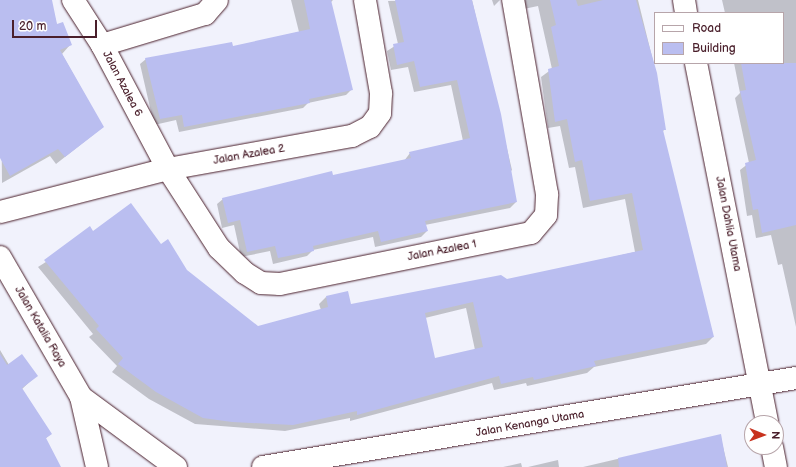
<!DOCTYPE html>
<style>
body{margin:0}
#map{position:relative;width:796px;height:467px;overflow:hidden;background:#f1f2fc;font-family:"Balsamiq Sans",sans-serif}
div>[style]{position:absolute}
.shadow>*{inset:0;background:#0003}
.building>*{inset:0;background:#babef0}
.roads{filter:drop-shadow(0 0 1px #4a1f2b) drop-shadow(0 0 1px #4a1f2b)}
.minor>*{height:22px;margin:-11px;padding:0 11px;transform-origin:11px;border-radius:11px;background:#fff}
span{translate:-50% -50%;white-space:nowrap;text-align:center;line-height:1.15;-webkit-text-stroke:3px #fff;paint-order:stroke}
.street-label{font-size:11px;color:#4a1f2b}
.legend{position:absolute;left:654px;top:12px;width:130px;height:52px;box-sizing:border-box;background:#fff;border:1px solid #b7a5aa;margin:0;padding:5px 7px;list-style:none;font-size:12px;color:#4a1f2b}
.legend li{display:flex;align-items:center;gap:8px;height:20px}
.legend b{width:20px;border:1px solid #b7a5aa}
.north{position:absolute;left:744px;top:415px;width:40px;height:40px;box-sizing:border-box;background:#fff;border:1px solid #b7a5aa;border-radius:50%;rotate:91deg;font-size:11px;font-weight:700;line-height:16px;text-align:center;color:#4a1f2b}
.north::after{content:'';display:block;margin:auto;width:14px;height:18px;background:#c8321e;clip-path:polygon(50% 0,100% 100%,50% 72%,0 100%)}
.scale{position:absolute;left:12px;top:20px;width:85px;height:18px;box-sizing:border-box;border:2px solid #4a1f2b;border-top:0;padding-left:5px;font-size:12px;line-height:14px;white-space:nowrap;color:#4a1f2b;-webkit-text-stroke:3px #fff;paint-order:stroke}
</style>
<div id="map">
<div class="shadow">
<div style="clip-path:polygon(0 0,51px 0,57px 26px,70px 45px,62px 54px,103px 127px,56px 164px,50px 156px,2px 183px)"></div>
<div style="clip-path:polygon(291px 0,333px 0,330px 3px,352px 89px,346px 95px,308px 103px,303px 108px,179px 132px,176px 120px,154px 125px,140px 64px,146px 59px,233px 47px,299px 32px)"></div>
<div style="clip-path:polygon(472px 0,512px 170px,509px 173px,516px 202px,510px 208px,425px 225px,427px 231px,421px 237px,375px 247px,373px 237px,313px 250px,307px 256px,273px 264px,270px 251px,241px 257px,234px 225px,222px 228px,217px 204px,223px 199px,404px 161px,410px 153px,463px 141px,451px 85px,414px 92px,408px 67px,391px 70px,387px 51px,398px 44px,388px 1px)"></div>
<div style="clip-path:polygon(492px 0,500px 0,494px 6px)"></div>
<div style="clip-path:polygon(evenodd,516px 0,638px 0,656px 73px,665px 129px,662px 132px,713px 337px,706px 344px,594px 367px,587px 373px,527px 386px,526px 383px,494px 390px,492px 383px,350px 421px,350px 418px,285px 431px,195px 424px,149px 399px,112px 372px,117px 366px,89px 337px,93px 334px,38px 267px,93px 232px,160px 245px,186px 271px,257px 327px,321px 310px,319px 304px,326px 297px,351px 306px,507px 281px,635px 252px,625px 199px,583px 208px,575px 167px,569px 168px,560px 126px,548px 128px,541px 77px,552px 69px,538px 6px,519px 10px,516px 0,466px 308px,475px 350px,434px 359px,425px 318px,466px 308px)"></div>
<div style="clip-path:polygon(722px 0,796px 0,796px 327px,782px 264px,778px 265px,771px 235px,756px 238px,752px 215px,747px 216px,740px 170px,749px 163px,735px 98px,740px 93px,734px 63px,783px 63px,783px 13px,725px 13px)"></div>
<div style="clip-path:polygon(0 350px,9px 365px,36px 376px,22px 389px,51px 434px,45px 439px,57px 467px,0 467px)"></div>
<div style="clip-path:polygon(720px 435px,728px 467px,583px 467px)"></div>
<div style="clip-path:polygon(558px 460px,559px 467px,528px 467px)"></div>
<div style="clip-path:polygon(521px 463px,522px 467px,503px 467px)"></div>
</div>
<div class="building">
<div style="clip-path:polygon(0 0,52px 0,57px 24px,63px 22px,72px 45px,60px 50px,104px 127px,65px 157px,58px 149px,10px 176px,0 158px)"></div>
<div style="clip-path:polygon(304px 0,331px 0,353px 90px,309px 99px,310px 103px,184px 127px,182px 115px,160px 119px,145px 58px,232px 42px,233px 46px,310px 29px)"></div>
<div style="clip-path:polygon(395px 0,472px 0,501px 114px,517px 202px,425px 221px,428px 231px,381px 242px,378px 231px,313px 246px,314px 251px,278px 258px,275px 246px,247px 252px,240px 220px,228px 223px,222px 198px,332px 171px,333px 175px,411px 158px,409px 152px,470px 138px,457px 80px,420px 87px,414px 61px,397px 65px,393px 44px,404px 42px)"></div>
<div style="clip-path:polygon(evenodd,550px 0,576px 0,578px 6px,603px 0,636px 0,657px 73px,666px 130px,663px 130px,714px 337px,594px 361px,596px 366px,534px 380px,533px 377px,501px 384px,499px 376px,357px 415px,357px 411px,293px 425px,232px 422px,203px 418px,156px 392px,118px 364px,123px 358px,96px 329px,99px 326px,44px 260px,90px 226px,93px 231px,131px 203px,161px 244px,168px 239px,187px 270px,258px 326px,328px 307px,326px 296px,348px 291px,351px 304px,501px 275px,507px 279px,643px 250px,632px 193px,590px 201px,582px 160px,575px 162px,567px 119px,555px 122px,548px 69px,559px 66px,551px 27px,556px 25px,550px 0,473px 302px,483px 347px,435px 358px,425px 313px,473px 302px)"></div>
<div style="clip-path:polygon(741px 63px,796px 63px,796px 225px,762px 233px,758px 209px,753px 210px,745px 163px,756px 160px,740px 91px,746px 90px)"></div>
<div style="clip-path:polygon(0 354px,7px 365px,22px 354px,38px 376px,22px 388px,52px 434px,46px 438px,61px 467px,0 467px)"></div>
<div style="clip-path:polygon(721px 434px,727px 467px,619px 467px,618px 458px)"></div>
</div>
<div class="roads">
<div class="minor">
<div style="left:73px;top:0;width:54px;rotate:57.2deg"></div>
<div style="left:102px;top:45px;width:140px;rotate:62deg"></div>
<div style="left:168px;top:169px;width:94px;rotate:57.2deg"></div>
<div style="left:219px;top:248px;width:36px;rotate:44deg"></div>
<div style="left:245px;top:273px;width:19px;rotate:32deg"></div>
<div style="left:261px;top:283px;width:19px;rotate:3deg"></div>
<div style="left:280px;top:284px;width:256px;rotate:-11.5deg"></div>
<div style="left:531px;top:233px;width:23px;rotate:-50deg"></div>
<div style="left:546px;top:215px;width:21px;rotate:-87deg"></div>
<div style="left:547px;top:194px;width:197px;rotate:-99.9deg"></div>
<div style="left:684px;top:0;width:13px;rotate:81deg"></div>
<div style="left:102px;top:45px;width:108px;rotate:-16.8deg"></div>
<div style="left:205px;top:14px;width:18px;rotate:-49deg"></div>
<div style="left:696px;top:63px;width:367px;rotate:78.8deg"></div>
<div style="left:0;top:212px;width:173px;rotate:-14.4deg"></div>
<div style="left:168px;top:169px;width:187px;rotate:-10.2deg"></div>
<div style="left:352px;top:136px;width:20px;rotate:-27deg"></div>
<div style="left:370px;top:127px;width:17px;rotate:-54deg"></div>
<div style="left:380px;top:113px;width:20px;rotate:-87deg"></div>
<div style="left:381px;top:93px;width:94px;rotate:-99.8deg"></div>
<div style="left:0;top:257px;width:162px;rotate:59.9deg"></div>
<div style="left:81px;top:397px;width:118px;rotate:36.4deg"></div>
<div style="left:81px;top:397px;width:72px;rotate:77.1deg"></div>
<div style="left:772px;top:447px;width:20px;rotate:79deg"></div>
<div style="left:263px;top:467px;width:540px;rotate:-9.48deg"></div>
</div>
</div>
<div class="street-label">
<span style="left:122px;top:84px;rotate:62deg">Jalan Azalea 6</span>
<span style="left:249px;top:155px;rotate:-10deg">Jalan Azalea 2</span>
<span style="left:728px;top:224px;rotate:79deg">Jalan Dahlia Utama</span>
<span style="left:442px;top:251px;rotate:-11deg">Jalan Azalea 1</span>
<span style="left:40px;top:327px;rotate:60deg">Jalan Katalia Raya</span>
<span style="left:530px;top:424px;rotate:-10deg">Jalan Kenanga Utama</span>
</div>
<ul class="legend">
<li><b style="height:5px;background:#fff"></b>Road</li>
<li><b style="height:11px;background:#babef0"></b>Building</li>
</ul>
<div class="north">N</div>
<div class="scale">20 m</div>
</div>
